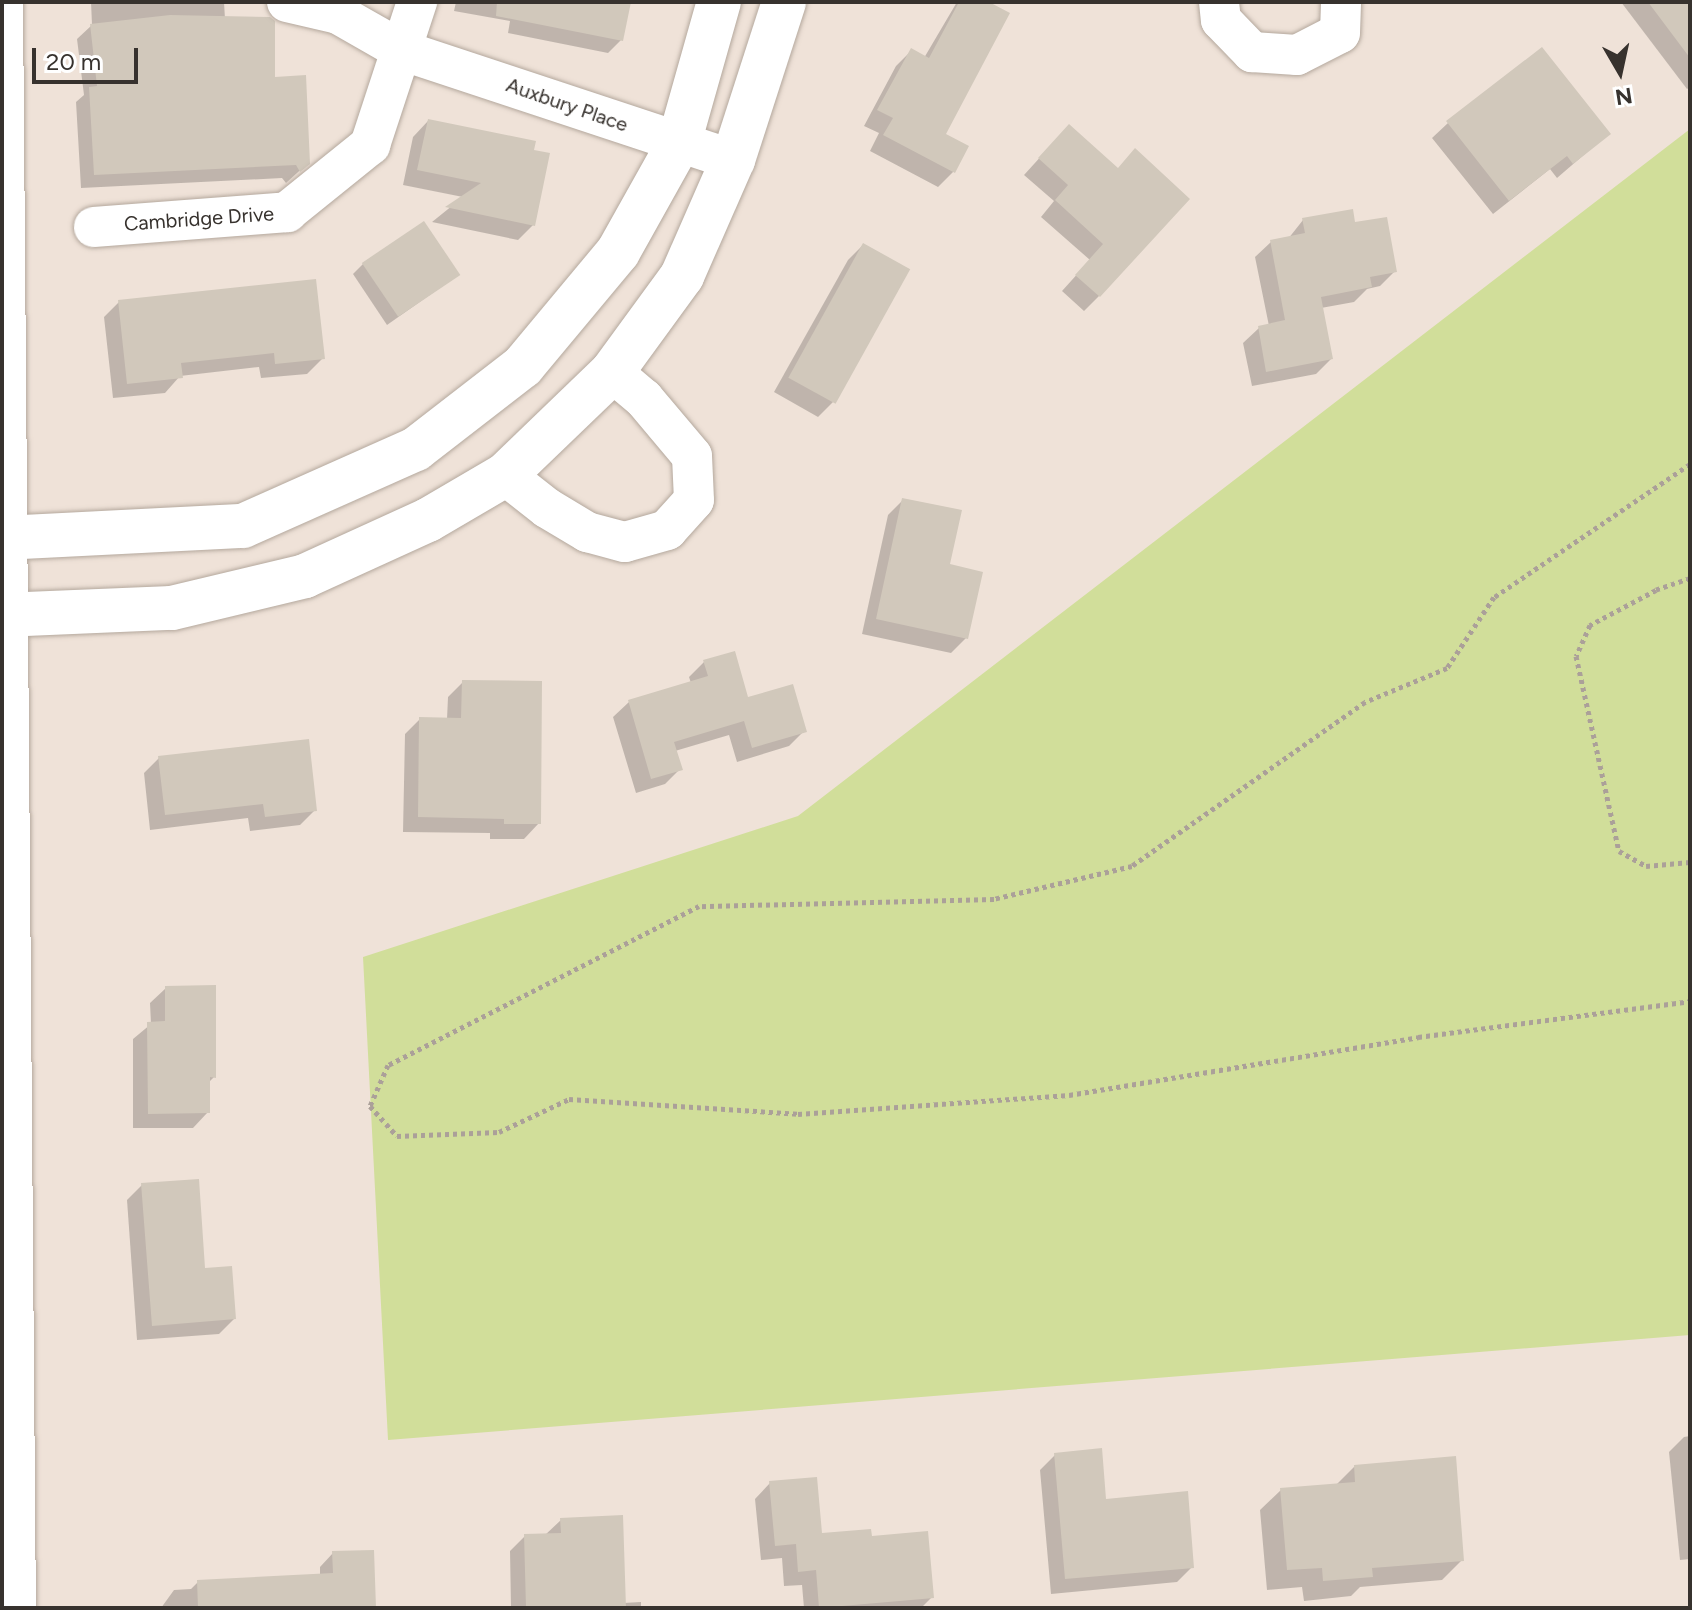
<!DOCTYPE html>
<style>
body{margin:0}
#map{position:relative;width:1692px;height:1610px;overflow:hidden;background:#efe2d8;font-family:Figtree,sans-serif}
div>[style]{position:absolute}
.green>*{inset:0;background:#d1de9a}
.shadow>*{inset:0;background:#0003}
.building>*{inset:0;background:#d1c8bb;transform-origin:0 0}
.path>*{height:5px;margin-top:-2.5px;transform-origin:0;background:repeating-linear-gradient(90deg,#aba099 0 4px,transparent 0 8px)}
.roads{filter:drop-shadow(0 0 2px #b4a89d) drop-shadow(0 0 2px #b4a89d)}
.street>*{height:40px;margin:-20px;padding:0 20px;transform-origin:20px;border-radius:20px;background:#fff}
.secondary>*{height:44px;margin:-22px;padding:0 22px;transform-origin:22px;border-radius:22px;background:#fff}
span{translate:-50% -50%;white-space:nowrap;text-align:center;line-height:1.15;-webkit-text-stroke:6px #fff;paint-order:stroke}
.street-label{font-size:20px;color:#37322e}
.frame{position:absolute;inset:0;border:4px solid #37322e;pointer-events:none}
.north{position:absolute;left:1580px;top:32px;width:80px;height:80px;-webkit-text-stroke:6px #fff;paint-order:stroke;rotate:171deg;font-size:22px;font-weight:700;line-height:32px;text-align:center;color:#37322e}
.north::after{content:'';display:block;margin:auto;width:28px;height:36px;background:#37322e;clip-path:polygon(50% 0,100% 100%,50% 72%,0 100%)}
.scale{position:absolute;left:32px;top:48px;width:106px;height:36px;box-sizing:border-box;border:4px solid #37322e;border-top:0;padding-left:10px;font-size:24px;line-height:28px;white-space:nowrap;color:#37322e;-webkit-text-stroke:6px #fff;paint-order:stroke}
</style>
<div id="map">
<div class="green">
<div style="clip-path:polygon(1690px 129px,1690px 1335px,388px 1440px,363px 957px,798px 816px)"></div>
</div>
<div class="shadow">
<div style="clip-path:polygon(91px 2px,224px 2px,225px 19px,273px 79px,308px 163px,286px 183px,282px 178px,81px 188px,76px 102px,84px 95px,77px 39px,92px 25px)"></div>
<div style="clip-path:polygon(456px 2px,629px 2px,621px 40px,608px 53px,508px 33px,510px 21px,454px 11px)"></div>
<div style="clip-path:polygon(957px 2px,985px 2px,943px 135px,967px 147px,953px 172px,938px 187px,870px 151px,879px 133px,864px 126px,896px 66px,911px 51px,924px 58px)"></div>
<div style="clip-path:polygon(1621px 2px,1690px 2px,1690px 87px,1687px 89px)"></div>
<div style="clip-path:polygon(428px 121px,533px 225px,518px 240px,432px 222px,463px 197px,403px 185px,413px 137px)"></div>
<div style="clip-path:polygon(1448px 123px,1608px 134px,1557px 178px,1550px 169px,1493px 214px,1432px 138px)"></div>
<div style="clip-path:polygon(1054px 142px,1117px 170px,1099px 296px,1084px 311px,1062px 291px,1090px 260px,1041px 217px,1054px 201px,1024px 175px)"></div>
<div style="clip-path:polygon(1303px 220px,1354px 225px,1395px 271px,1380px 286px,1367px 289px,1354px 302px,1321px 308px,1331px 359px,1316px 374px,1252px 386px,1243px 343px,1259px 328px,1269px 326px,1255px 257px,1271px 242px,1288px 239px)"></div>
<div style="clip-path:polygon(863px 245px,908px 270px,833px 402px,818px 417px,774px 392px,848px 260px)"></div>
<div style="clip-path:polygon(363px 264px,458px 275px,387px 325px,353px 274px)"></div>
<div style="clip-path:polygon(119px 302px,323px 358px,307px 374px,261px 378px,259px 367px,180px 376px,165px 393px,113px 398px,104px 317px)"></div>
<div style="clip-path:polygon(903px 500px,948px 566px,966px 638px,951px 653px,862px 634px,888px 515px)"></div>
<div style="clip-path:polygon(704px 662px,747px 700px,804px 731px,789px 746px,737px 762px,729px 735px,675px 751px,680px 769px,665px 784px,636px 793px,613px 717px,629px 702px,691px 683px,689px 677px)"></div>
<div style="clip-path:polygon(463px 682px,539px 823px,524px 839px,490px 839px,490px 833px,403px 832px,405px 734px,420px 719px,447px 719px,448px 697px)"></div>
<div style="clip-path:polygon(159px 758px,315px 810px,300px 825px,250px 831px,248px 818px,150px 830px,144px 773px)"></div>
<div style="clip-path:polygon(166px 988px,214px 1077px,208px 1083px,208px 1112px,193px 1128px,133px 1128px,133px 1039px,151px 1024px,150px 1003px)"></div>
<div style="clip-path:polygon(142px 1185px,234px 1319px,219px 1334px,137px 1340px,127px 1200px)"></div>
<div style="clip-path:polygon(1690px 1436px,1690px 1559px,1680px 1560px,1669px 1452px,1684px 1437px)"></div>
<div style="clip-path:polygon(1055px 1455px,1105px 1501px,1192px 1567px,1177px 1582px,1051px 1594px,1040px 1470px)"></div>
<div style="clip-path:polygon(1355px 1466px,1462px 1560px,1442px 1580px,1360px 1587px,1351px 1596px,1304px 1601px,1302px 1587px,1267px 1590px,1260px 1510px,1281px 1490px,1335px 1486px)"></div>
<div style="clip-path:polygon(770px 1483px,820px 1535px,932px 1597px,921px 1608px,804px 1608px,802px 1585px,784px 1586px,782px 1558px,761px 1560px,755px 1499px)"></div>
<div style="clip-path:polygon(561px 1520px,623px 1603px,641px 1602px,641px 1608px,511px 1608px,510px 1551px,525px 1536px,545px 1535px)"></div>
<div style="clip-path:polygon(333px 1553px,374px 1608px,161px 1608px,174px 1590px,191px 1589px,198px 1582px,320px 1576px,320px 1567px)"></div>
</div>
<div class="building">
<div style="clip-path:polygon(497px 2px,631px 2px,623px 41px,496px 16px)"></div>
<div style="clip-path:polygon(959px 2px,989px 2px,1010px 13px,946px 134px,969px 146px,955px 173px,883px 135px,893px 118px,877px 110px,911px 48px,929px 58px)"></div>
<div style="clip-path:polygon(1648px 2px,1690px 2px,1690px 58px)"></div>
<div style="clip-path:polygon(170px 15px,270px 17px,275px 21px,275px 77px,306px 75px,310px 164px,300px 172px,296px 165px,94px 175px,89px 87px,97px 86px,90px 24px)"></div>
<div style="clip-path:polygon(1542px 47px,1611px 134px,1573px 164px,1567px 156px,1509px 201px,1446px 121px)"></div>
<div style="clip-path:polygon(428px 119px,536px 141px,534px 150px,550px 153px,535px 226px,445px 207px,481px 183px,417px 170px)"></div>
<div style="clip-path:polygon(1069px 124px,1118px 168px,1135px 148px,1190px 199px,1100px 297px,1075px 275px,1103px 244px,1055px 200px,1068px 185px,1038px 158px)"></div>
<div style="clip-path:polygon(1353px 209px,1355px 222px,1387px 217px,1397px 272px,1370px 277px,1372px 287px,1321px 297px,1333px 359px,1266px 372px,1258px 326px,1285px 320px,1270px 240px,1305px 233px,1302px 218px)"></div>
<div style="left:424px;top:221px;width:65px;height:75px;rotate:56deg"></div>
<div style="left:863px;top:243px;width:54px;height:154px;rotate:29deg"></div>
<div style="clip-path:polygon(316px 279px,325px 359px,275px 364px,274px 353px,181px 363px,183px 378px,127px 384px,118px 300px)"></div>
<div style="clip-path:polygon(902px 498px,962px 510px,950px 564px,983px 572px,968px 639px,876px 619px)"></div>
<div style="clip-path:polygon(735px 651px,748px 697px,793px 684px,807px 732px,752px 748px,744px 721px,674px 742px,683px 770px,651px 779px,628px 700px,708px 676px,703px 660px)"></div>
<div style="clip-path:polygon(462px 680px,542px 681px,541px 824px,504px 824px,504px 819px,418px 817px,419px 717px,461px 718px)"></div>
<div style="clip-path:polygon(309px 739px,317px 811px,265px 817px,263px 804px,165px 815px,158px 756px)"></div>
<div style="clip-path:polygon(216px 985px,216px 1078px,210px 1077px,210px 1113px,148px 1114px,147px 1022px,165px 1021px,165px 986px)"></div>
<div style="clip-path:polygon(199px 1179px,205px 1268px,232px 1266px,236px 1319px,152px 1326px,141px 1183px)"></div>
<div style="clip-path:polygon(1102px 1448px,1106px 1499px,1188px 1491px,1194px 1568px,1065px 1579px,1054px 1453px)"></div>
<div style="clip-path:polygon(1456px 1456px,1464px 1561px,1372px 1568px,1373px 1577px,1323px 1581px,1322px 1568px,1287px 1570px,1280px 1488px,1355px 1482px,1354px 1465px)"></div>
<div style="clip-path:polygon(817px 1477px,822px 1533px,871px 1529px,872px 1536px,928px 1531px,934px 1598px,819px 1608px,816px 1570px,798px 1572px,796px 1544px,775px 1546px,769px 1481px)"></div>
<div style="clip-path:polygon(623px 1515px,626px 1608px,526px 1608px,524px 1534px,561px 1533px,560px 1518px)"></div>
<div style="clip-path:polygon(374px 1550px,376px 1608px,198px 1608px,197px 1580px,333px 1573px,332px 1551px)"></div>
</div>
<div class="path">
<div style="left:1690px;top:464px;width:237px;rotate:145.8deg"></div>
<div style="left:1494px;top:597px;width:85px;rotate:123.5deg"></div>
<div style="left:1447px;top:668px;width:89px;rotate:157.5deg"></div>
<div style="left:1365px;top:702px;width:285px;rotate:144.9deg"></div>
<div style="left:1132px;top:866px;width:142px;rotate:166.6deg"></div>
<div style="left:994px;top:899px;width:295px;rotate:178.6deg"></div>
<div style="left:699px;top:906px;width:349px;rotate:152.9deg"></div>
<div style="left:388px;top:1065px;width:45px;rotate:113.7deg"></div>
<div style="left:370px;top:1106px;width:40px;rotate:48deg"></div>
<div style="left:397px;top:1136px;width:102px;rotate:-2.2deg"></div>
<div style="left:499px;top:1132px;width:77px;rotate:-25.2deg"></div>
<div style="left:569px;top:1099px;width:229px;rotate:3.7deg"></div>
<div style="left:798px;top:1114px;width:272px;rotate:-4deg"></div>
<div style="left:1069px;top:1095px;width:354px;rotate:-9.4deg"></div>
<div style="left:1418px;top:1037px;width:274px;rotate:-7.5deg"></div>
<div style="left:1690px;top:578px;width:36px;rotate:161deg"></div>
<div style="left:1656px;top:590px;width:75px;rotate:152.1deg"></div>
<div style="left:1590px;top:625px;width:34px;rotate:114deg"></div>
<div style="left:1576px;top:656px;width:200px;rotate:77.6deg"></div>
<div style="left:1619px;top:851px;width:31px;rotate:29deg"></div>
<div style="left:1646px;top:866px;width:44px;rotate:-5.2deg"></div>
</div>
<div class="roads">
<div class="street">
<div style="left:3px;top:2px;width:1606px;rotate:89.54deg"></div>
<div style="left:287px;top:2px;width:52px;rotate:13.2deg"></div>
<div style="left:338px;top:14px;width:73px;rotate:29.7deg"></div>
<div style="left:401px;top:50px;width:350px;rotate:18.3deg"></div>
<div style="left:1219px;top:2px;width:18px;rotate:84deg"></div>
<div style="left:1221px;top:20px;width:45px;rotate:45.9deg"></div>
<div style="left:1252px;top:52px;width:45px;rotate:3.8deg"></div>
<div style="left:1297px;top:55px;width:48px;rotate:-27.1deg"></div>
<div style="left:1340px;top:33px;width:31px;rotate:-88deg"></div>
<div style="left:94px;top:227px;width:194px;rotate:-4.4deg"></div>
<div style="left:287px;top:212px;width:107px;rotate:-38.9deg"></div>
<div style="left:370px;top:145px;width:151px;rotate:-71.8deg"></div>
<div style="left:505px;top:475px;width:53px;rotate:38.2deg"></div>
<div style="left:547px;top:508px;width:47px;rotate:31deg"></div>
<div style="left:587px;top:532px;width:39px;rotate:15deg"></div>
<div style="left:625px;top:542px;width:44px;rotate:-15.9deg"></div>
<div style="left:667px;top:530px;width:40px;rotate:-48deg"></div>
<div style="left:694px;top:500px;width:44px;rotate:-92.6deg"></div>
<div style="left:692px;top:456px;width:75px;rotate:-130.1deg"></div>
<div style="left:644px;top:399px;width:42px;rotate:-139.8deg"></div>
</div>
<div class="secondary">
<div style="left:2px;top:538px;width:241px;rotate:-2.9deg"></div>
<div style="left:243px;top:526px;width:189px;rotate:-24deg"></div>
<div style="left:416px;top:449px;width:135px;rotate:-37.8deg"></div>
<div style="left:523px;top:366px;width:148px;rotate:-50.2deg"></div>
<div style="left:618px;top:252px;width:125px;rotate:-60.8deg"></div>
<div style="left:679px;top:143px;width:147px;rotate:-74.2deg"></div>
<div style="left:2px;top:615px;width:170px;rotate:-2.4deg"></div>
<div style="left:172px;top:608px;width:137px;rotate:-13.5deg"></div>
<div style="left:305px;top:576px;width:135px;rotate:-24.5deg"></div>
<div style="left:428px;top:520px;width:89px;rotate:-30.3deg"></div>
<div style="left:505px;top:475px;width:149px;rotate:-43.9deg"></div>
<div style="left:612px;top:372px;width:119px;rotate:-53.9deg"></div>
<div style="left:682px;top:276px;width:127px;rotate:-66.3deg"></div>
<div style="left:733px;top:160px;width:166px;rotate:-72.1deg"></div>
</div>
</div>
<div class="street-label">
<span style="left:567px;top:105px;rotate:19deg">Auxbury Place</span>
<span style="left:199px;top:219px;rotate:-4deg">Cambridge Drive</span>
</div>
<div class="frame"></div>
<div class="north">N</div>
<div class="scale">20 m</div>
</div>
